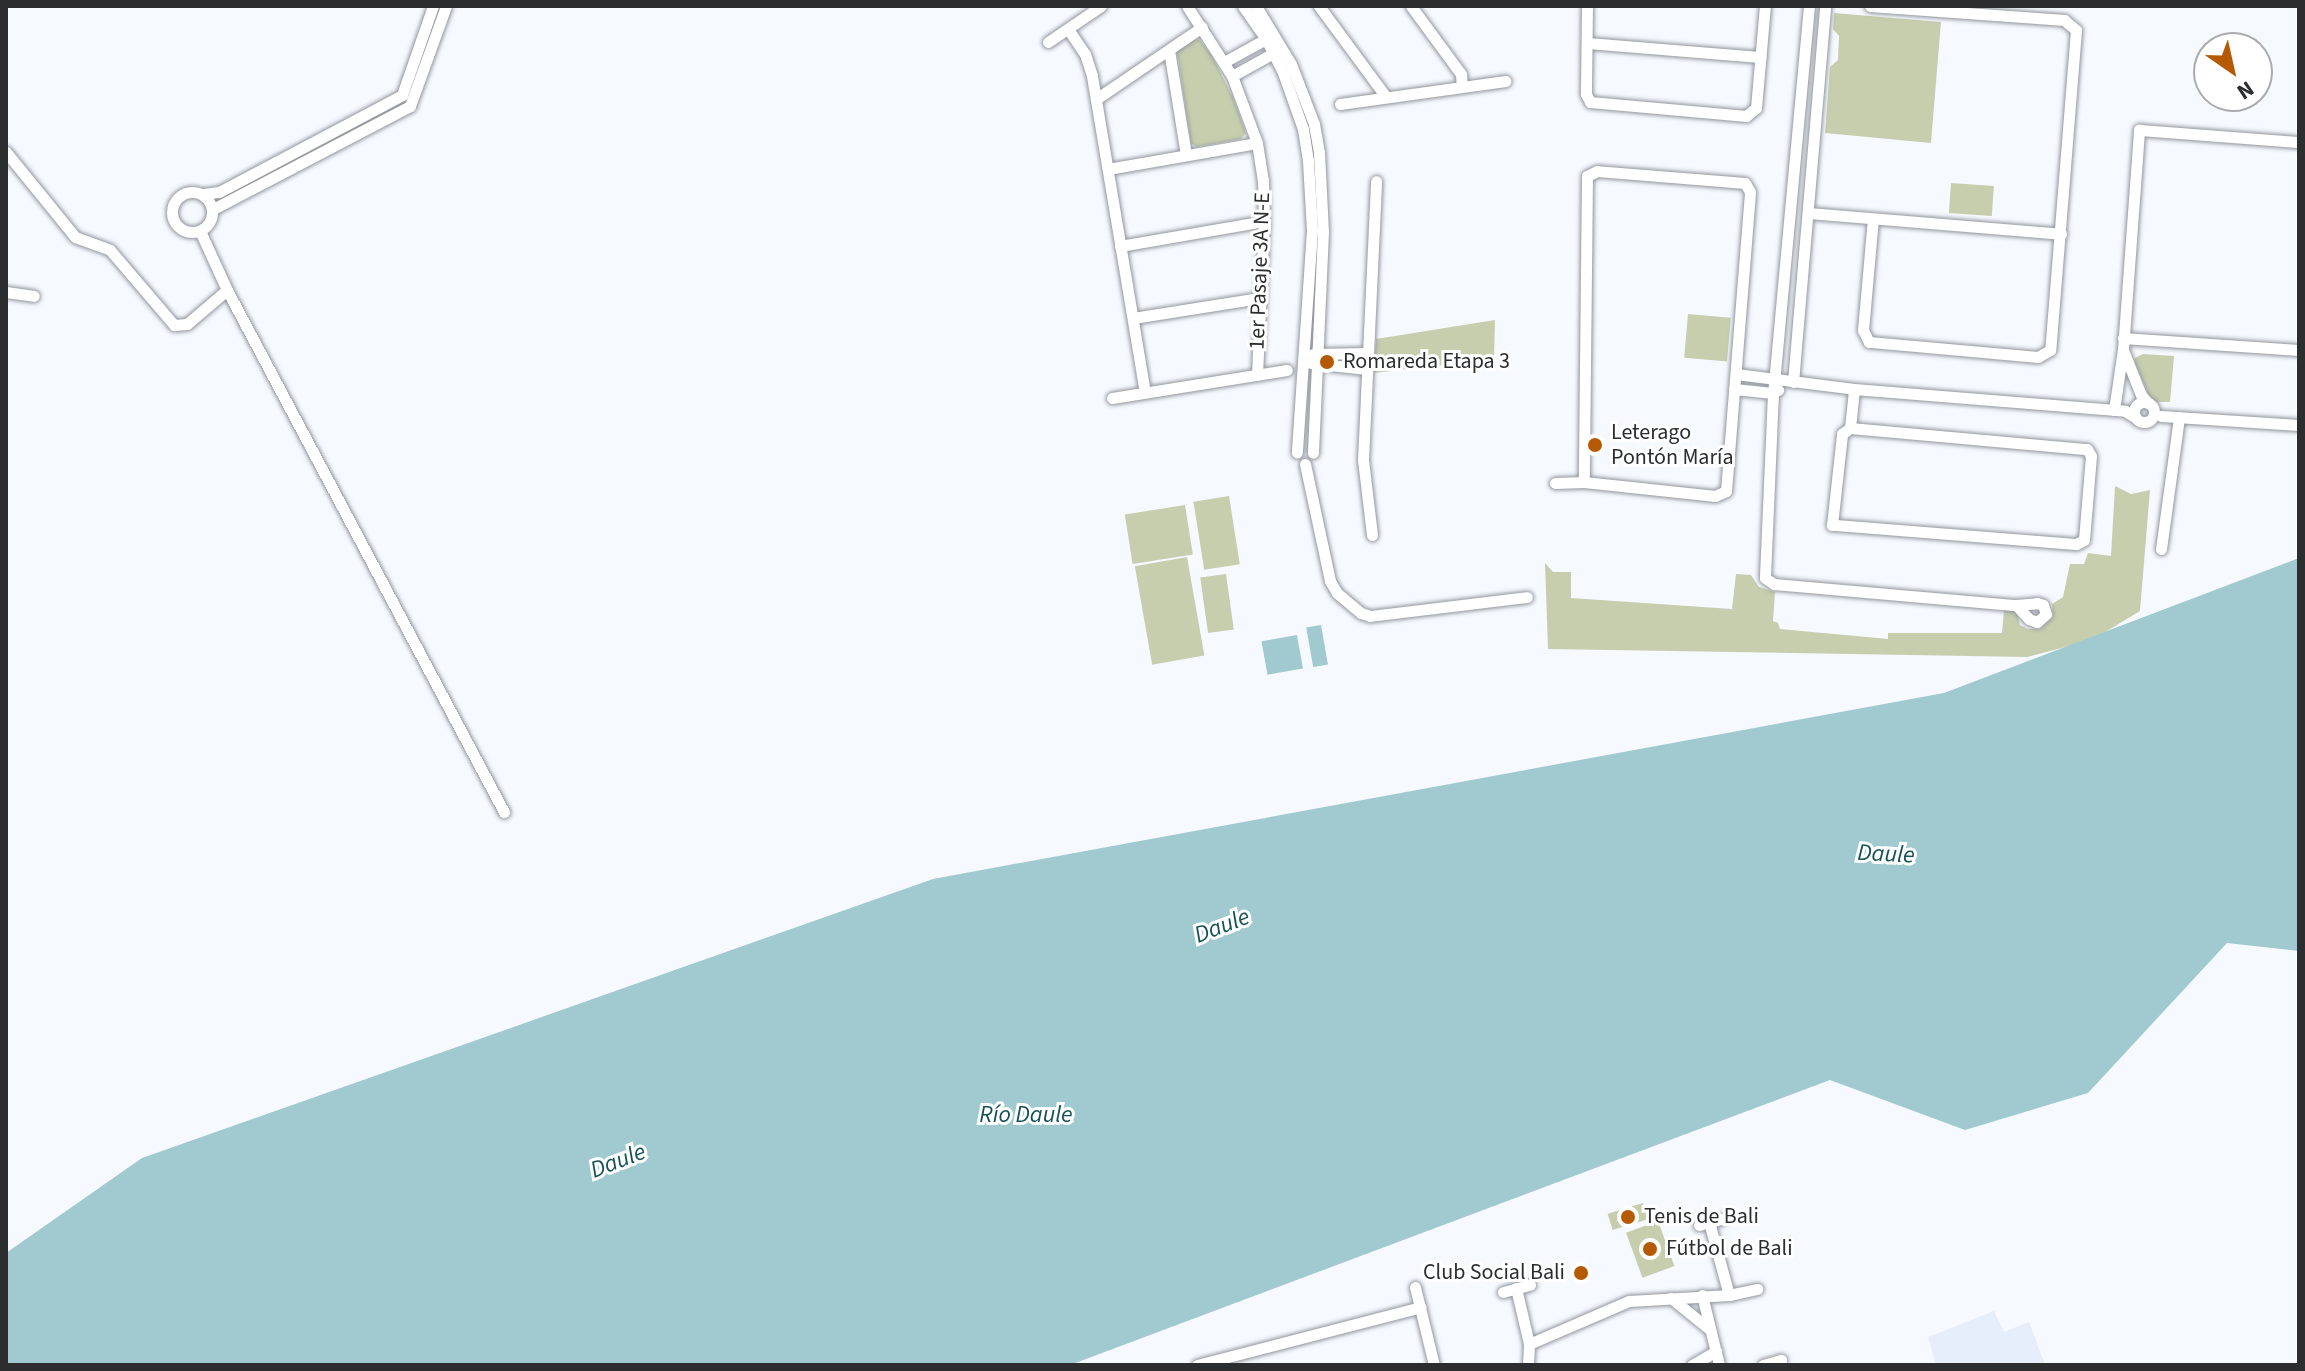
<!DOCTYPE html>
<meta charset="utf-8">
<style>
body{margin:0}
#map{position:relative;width:2305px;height:1371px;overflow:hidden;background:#f6f9ff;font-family:"Source Sans 3",sans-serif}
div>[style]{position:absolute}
.built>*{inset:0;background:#e6eefc}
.green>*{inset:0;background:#c7ceae;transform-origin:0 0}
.water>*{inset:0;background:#a0cad0;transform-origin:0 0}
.roads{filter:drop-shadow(0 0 2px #92969d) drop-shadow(0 0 2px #92969d)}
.minor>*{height:11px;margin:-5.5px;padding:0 5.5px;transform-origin:5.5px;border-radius:5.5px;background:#fff}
.minor>.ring{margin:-5.5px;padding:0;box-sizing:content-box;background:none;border:11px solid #fff;border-radius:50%}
.dots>*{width:22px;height:22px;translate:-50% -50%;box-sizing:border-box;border:4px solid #fff;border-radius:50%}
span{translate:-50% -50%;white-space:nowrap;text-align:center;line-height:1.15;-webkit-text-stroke:6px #fff;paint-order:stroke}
.street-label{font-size:22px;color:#2b2d2f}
.poi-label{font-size:22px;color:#2b2d2f}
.left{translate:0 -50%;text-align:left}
.right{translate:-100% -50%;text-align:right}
.water-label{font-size:24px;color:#165158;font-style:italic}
.frame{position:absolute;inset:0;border:8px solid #2b2d2f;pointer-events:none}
.north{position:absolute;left:2193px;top:32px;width:80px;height:80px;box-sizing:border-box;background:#fff;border:2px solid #aaabac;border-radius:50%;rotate:146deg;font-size:22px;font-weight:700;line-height:32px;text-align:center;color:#2b2d2f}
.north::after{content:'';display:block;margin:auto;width:28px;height:36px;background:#b65903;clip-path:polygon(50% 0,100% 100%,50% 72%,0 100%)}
</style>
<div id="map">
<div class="built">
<div style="clip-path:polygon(1994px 1311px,2004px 1332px,2029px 1322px,2045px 1365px,1936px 1365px,1928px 1337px)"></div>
</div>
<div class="green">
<div style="clip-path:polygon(1834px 13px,1941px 22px,1931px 143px,1825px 133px,1830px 67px,1838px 60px,1839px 36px,1833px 29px)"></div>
<div style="clip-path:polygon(1195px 39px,1200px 40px,1212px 56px,1233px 97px,1246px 133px,1241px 139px,1196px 147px,1191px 143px,1177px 51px)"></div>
<div style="left:1951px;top:183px;width:43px;height:30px;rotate:4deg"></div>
<div style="left:1688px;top:314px;width:43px;height:44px;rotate:5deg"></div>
<div style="clip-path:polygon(1495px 320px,1494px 359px,1374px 373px,1376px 339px)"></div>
<div style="clip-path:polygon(2143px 354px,2174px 356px,2170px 402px,2156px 402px,2149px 395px,2135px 364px,2135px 358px)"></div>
<div style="clip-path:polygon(2115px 486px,2131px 494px,2150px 490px,2140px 611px,2092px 640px,2027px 657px,1548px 649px,1545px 563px,1553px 572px,1571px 572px,1571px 598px,1732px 609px,1736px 574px,1751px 575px,1759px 587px,1775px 592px,1773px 621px,1778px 623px,1780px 629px,1888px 639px,1888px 633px,2002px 633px,2004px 610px,2017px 612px,2020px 625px,2028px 629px,2040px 629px,2053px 617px,2052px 604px,2063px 597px,2070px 564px,2084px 564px,2088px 553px,2111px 556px)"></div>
<div style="left:1229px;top:496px;width:69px;height:36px;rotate:81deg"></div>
<div style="left:1185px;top:505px;width:50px;height:61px;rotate:81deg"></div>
<div style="left:1187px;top:557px;width:100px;height:53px;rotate:80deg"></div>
<div style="left:1226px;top:574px;width:56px;height:26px;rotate:82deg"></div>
<div style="left:1643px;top:1203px;width:17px;height:37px;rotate:73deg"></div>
<div style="left:1658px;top:1221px;width:48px;height:34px;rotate:70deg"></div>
</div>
<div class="water">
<div style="clip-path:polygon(2299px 558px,2299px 951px,2227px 943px,2088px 1093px,1965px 1130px,1830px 1080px,1070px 1365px,6px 1365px,6px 1253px,142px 1158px,933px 879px,1944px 693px)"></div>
<div style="left:1321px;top:625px;width:40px;height:15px;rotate:80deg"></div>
<div style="left:1297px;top:635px;width:34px;height:36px;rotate:80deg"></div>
</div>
<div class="roads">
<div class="minor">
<div style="left:1187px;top:6px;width:83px;rotate:57.3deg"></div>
<div style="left:1232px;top:76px;width:72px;rotate:69.5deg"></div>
<div style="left:1257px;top:143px;width:37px;rotate:81deg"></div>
<div style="left:1263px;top:180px;width:41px;rotate:88.6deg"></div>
<div style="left:1264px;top:221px;width:154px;rotate:92.6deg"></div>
<div style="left:1243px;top:6px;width:40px;rotate:55.1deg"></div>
<div style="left:1266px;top:39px;width:35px;rotate:63deg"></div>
<div style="left:1282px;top:70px;width:63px;rotate:70.4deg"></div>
<div style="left:1303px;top:129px;width:32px;rotate:81deg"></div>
<div style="left:1308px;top:161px;width:69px;rotate:86.7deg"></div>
<div style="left:1312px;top:230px;width:223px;rotate:93.9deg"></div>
<div style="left:1256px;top:6px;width:68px;rotate:58.9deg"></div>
<div style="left:1291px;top:64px;width:64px;rotate:69deg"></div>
<div style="left:1314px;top:124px;width:29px;rotate:80deg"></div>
<div style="left:1319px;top:153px;width:79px;rotate:87.1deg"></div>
<div style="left:1323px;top:232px;width:221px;rotate:92.6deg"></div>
<div style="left:1319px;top:6px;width:113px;rotate:53.6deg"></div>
<div style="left:1411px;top:6px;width:84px;rotate:53.7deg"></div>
<div style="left:1461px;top:74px;width:13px;rotate:86deg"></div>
<div style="left:1587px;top:6px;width:88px;rotate:90.7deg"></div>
<div style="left:1586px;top:94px;width:9px;rotate:63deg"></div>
<div style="left:1590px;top:102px;width:157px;rotate:5.1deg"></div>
<div style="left:1746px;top:116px;width:13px;rotate:-39deg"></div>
<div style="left:1756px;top:108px;width:102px;rotate:-85deg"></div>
<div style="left:1809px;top:6px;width:389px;rotate:95.3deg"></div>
<div style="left:1773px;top:393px;width:185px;rotate:92.5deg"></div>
<div style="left:1765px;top:578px;width:11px;rotate:34deg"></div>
<div style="left:1774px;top:584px;width:243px;rotate:5deg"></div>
<div style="left:1870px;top:6px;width:195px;rotate:4.1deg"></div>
<div style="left:2064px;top:20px;width:16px;rotate:40deg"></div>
<div style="left:2076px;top:30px;width:321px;rotate:94.6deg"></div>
<div style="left:2050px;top:350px;width:14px;rotate:150deg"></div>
<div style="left:2038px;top:357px;width:170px;rotate:-174.9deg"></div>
<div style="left:1869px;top:342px;width:13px;rotate:-117deg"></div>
<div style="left:1863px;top:330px;width:111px;rotate:-84.9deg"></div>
<div style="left:1068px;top:29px;width:30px;rotate:56deg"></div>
<div style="left:1085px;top:54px;width:23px;rotate:72deg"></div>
<div style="left:1092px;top:76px;width:320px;rotate:80.5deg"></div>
<div style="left:1048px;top:42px;width:64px;rotate:-34.2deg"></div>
<div style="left:1587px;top:43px;width:174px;rotate:4.6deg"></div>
<div style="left:1169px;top:50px;width:106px;rotate:80.8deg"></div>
<div style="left:1224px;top:62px;width:48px;rotate:-28.7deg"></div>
<div style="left:1266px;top:39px;width:8px;rotate:7deg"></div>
<div style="left:1232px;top:76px;width:51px;rotate:-29.1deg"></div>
<div style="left:1096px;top:99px;width:128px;rotate:-34.2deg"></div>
<div style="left:1340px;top:104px;width:167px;rotate:-7.9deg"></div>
<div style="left:6px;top:152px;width:109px;rotate:50.9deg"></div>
<div style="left:75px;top:237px;width:37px;rotate:20deg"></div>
<div style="left:110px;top:250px;width:99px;rotate:49.5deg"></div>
<div style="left:174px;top:325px;width:13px;rotate:-4deg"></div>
<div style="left:187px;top:324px;width:52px;rotate:-40.4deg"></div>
<div style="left:1108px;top:169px;width:151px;rotate:-9.9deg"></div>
<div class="ring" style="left:172px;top:192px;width:29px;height:29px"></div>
<div style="left:204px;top:194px;width:15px;rotate:-8deg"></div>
<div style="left:219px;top:192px;width:207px;rotate:-27.9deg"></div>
<div style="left:402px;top:95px;width:94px;rotate:-70.8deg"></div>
<div style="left:213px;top:209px;width:222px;rotate:-27.6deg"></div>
<div style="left:410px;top:106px;width:106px;rotate:-70.2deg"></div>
<div style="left:1808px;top:213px;width:254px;rotate:4.7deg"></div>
<div style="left:200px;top:231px;width:65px;rotate:65.4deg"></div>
<div style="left:227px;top:290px;width:591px;rotate:62.05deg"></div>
<div style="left:1120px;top:246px;width:146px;rotate:-9.8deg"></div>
<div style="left:6px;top:292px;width:28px;rotate:8deg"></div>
<div style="left:1133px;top:318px;width:128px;rotate:-9deg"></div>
<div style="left:2123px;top:338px;width:176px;rotate:3.9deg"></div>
<div style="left:2123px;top:350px;width:48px;rotate:68.2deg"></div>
<div style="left:2141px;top:395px;width:11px;rotate:49deg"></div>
<div style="left:1313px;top:354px;width:55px;rotate:-1deg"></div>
<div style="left:1311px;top:363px;width:56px;rotate:6.1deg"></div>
<div style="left:1736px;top:374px;width:119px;rotate:7.2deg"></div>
<div style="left:1854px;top:389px;width:272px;rotate:4.6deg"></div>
<div style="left:2125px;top:411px;width:12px;rotate:31deg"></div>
<div style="left:1793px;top:382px;width:377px;rotate:-85.1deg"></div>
<div style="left:1734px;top:389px;width:39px;rotate:6deg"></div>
<div style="left:1773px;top:393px;width:6px;rotate:-31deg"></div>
<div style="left:1112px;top:398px;width:177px;rotate:-9.1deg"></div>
<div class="ring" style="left:2134px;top:402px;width:9px;height:9px"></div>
<div style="left:2114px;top:410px;width:62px;rotate:-81.6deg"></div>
<div style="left:2123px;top:349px;width:220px;rotate:-85.8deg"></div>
<div style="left:2139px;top:130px;width:160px;rotate:4.3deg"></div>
<div style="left:2161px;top:416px;width:138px;rotate:3.7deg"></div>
<div style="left:1850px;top:428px;width:238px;rotate:5.1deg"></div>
<div style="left:2087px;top:449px;width:8px;rotate:60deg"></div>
<div style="left:2091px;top:456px;width:84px;rotate:94.8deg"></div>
<div style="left:2084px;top:540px;width:9px;rotate:153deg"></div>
<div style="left:2076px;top:544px;width:245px;rotate:-175.5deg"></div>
<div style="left:1832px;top:525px;width:92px;rotate:-83.7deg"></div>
<div style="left:1842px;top:434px;width:10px;rotate:-37deg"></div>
<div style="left:1850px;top:428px;width:39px;rotate:-84deg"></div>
<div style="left:1305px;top:464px;width:120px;rotate:77.9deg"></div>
<div style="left:1330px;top:581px;width:14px;rotate:60deg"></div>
<div style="left:1337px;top:593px;width:31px;rotate:40deg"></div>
<div style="left:1361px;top:613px;width:9px;rotate:18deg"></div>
<div style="left:1370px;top:616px;width:158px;rotate:-6.9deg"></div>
<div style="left:1555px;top:483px;width:29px;rotate:-2deg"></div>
<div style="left:1584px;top:482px;width:132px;rotate:6.1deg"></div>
<div style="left:1715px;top:496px;width:12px;rotate:-24deg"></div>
<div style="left:1726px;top:491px;width:300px;rotate:-85.4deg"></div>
<div style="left:1750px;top:192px;width:10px;rotate:-119deg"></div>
<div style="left:1745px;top:183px;width:148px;rotate:-175.4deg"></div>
<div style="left:1597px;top:171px;width:11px;rotate:153deg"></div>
<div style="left:1587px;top:176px;width:306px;rotate:90.6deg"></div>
<div style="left:1372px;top:535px;width:76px;rotate:-96.8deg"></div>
<div style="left:1363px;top:460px;width:279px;rotate:-87.3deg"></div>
<div style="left:2161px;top:549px;width:133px;rotate:-82.2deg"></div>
<div style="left:2037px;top:603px;width:6px;rotate:18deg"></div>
<div style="left:2043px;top:605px;width:9px;rotate:72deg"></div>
<div style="left:2046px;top:614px;width:12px;rotate:138deg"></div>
<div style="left:2037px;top:622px;width:9px;rotate:-159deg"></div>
<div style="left:2029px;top:619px;width:19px;rotate:-133deg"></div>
<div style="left:2016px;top:605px;width:21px;rotate:-5deg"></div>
<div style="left:1709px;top:1222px;width:76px;rotate:74.7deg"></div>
<div style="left:1699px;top:1225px;width:23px;rotate:-15deg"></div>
<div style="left:1415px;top:1287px;width:80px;rotate:76.3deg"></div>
<div style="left:1516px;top:1288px;width:57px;rotate:76.9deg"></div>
<div style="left:1503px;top:1292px;width:28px;rotate:-15deg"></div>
<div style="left:1702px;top:1295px;width:72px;rotate:76.3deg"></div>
<div style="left:1671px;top:1298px;width:48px;rotate:39deg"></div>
<div style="left:1197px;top:1365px;width:231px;rotate:-14.5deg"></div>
<div style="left:1528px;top:1365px;width:21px;rotate:-87deg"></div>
<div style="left:1529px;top:1344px;width:109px;rotate:-23.3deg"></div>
<div style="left:1629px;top:1301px;width:100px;rotate:-3.4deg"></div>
<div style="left:1729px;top:1295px;width:29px;rotate:-12deg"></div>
<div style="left:1692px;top:1365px;width:28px;rotate:-30deg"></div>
<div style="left:1763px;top:1365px;width:19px;rotate:-16deg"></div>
</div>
</div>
<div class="dots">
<div style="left:1327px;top:362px;background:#b65903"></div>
<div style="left:1595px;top:445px;background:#b65903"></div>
<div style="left:1628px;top:1217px;background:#b65903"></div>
<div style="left:1650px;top:1249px;background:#b65903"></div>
<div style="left:1581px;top:1273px;background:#b65903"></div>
</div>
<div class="street-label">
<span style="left:1260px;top:271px;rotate:-88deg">1er Pasaje 3A N-E</span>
</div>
<div class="poi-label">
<span class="left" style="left:1343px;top:362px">Romareda Etapa 3</span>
<span class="left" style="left:1611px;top:445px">Leterago<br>Pontón María</span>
<span class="left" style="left:1644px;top:1217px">Tenis de Bali</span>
<span class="left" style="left:1666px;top:1249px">Fútbol de Bali</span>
<span class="right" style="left:1565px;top:1273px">Club Social Bali</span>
</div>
<div class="water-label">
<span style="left:1886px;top:854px;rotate:3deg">Daule</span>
<span style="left:1222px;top:926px;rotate:-21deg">Daule</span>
<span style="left:1026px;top:1115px">Río Daule</span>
<span style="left:618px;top:1161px;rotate:-21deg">Daule</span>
</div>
<div class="frame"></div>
<div class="north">N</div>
</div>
